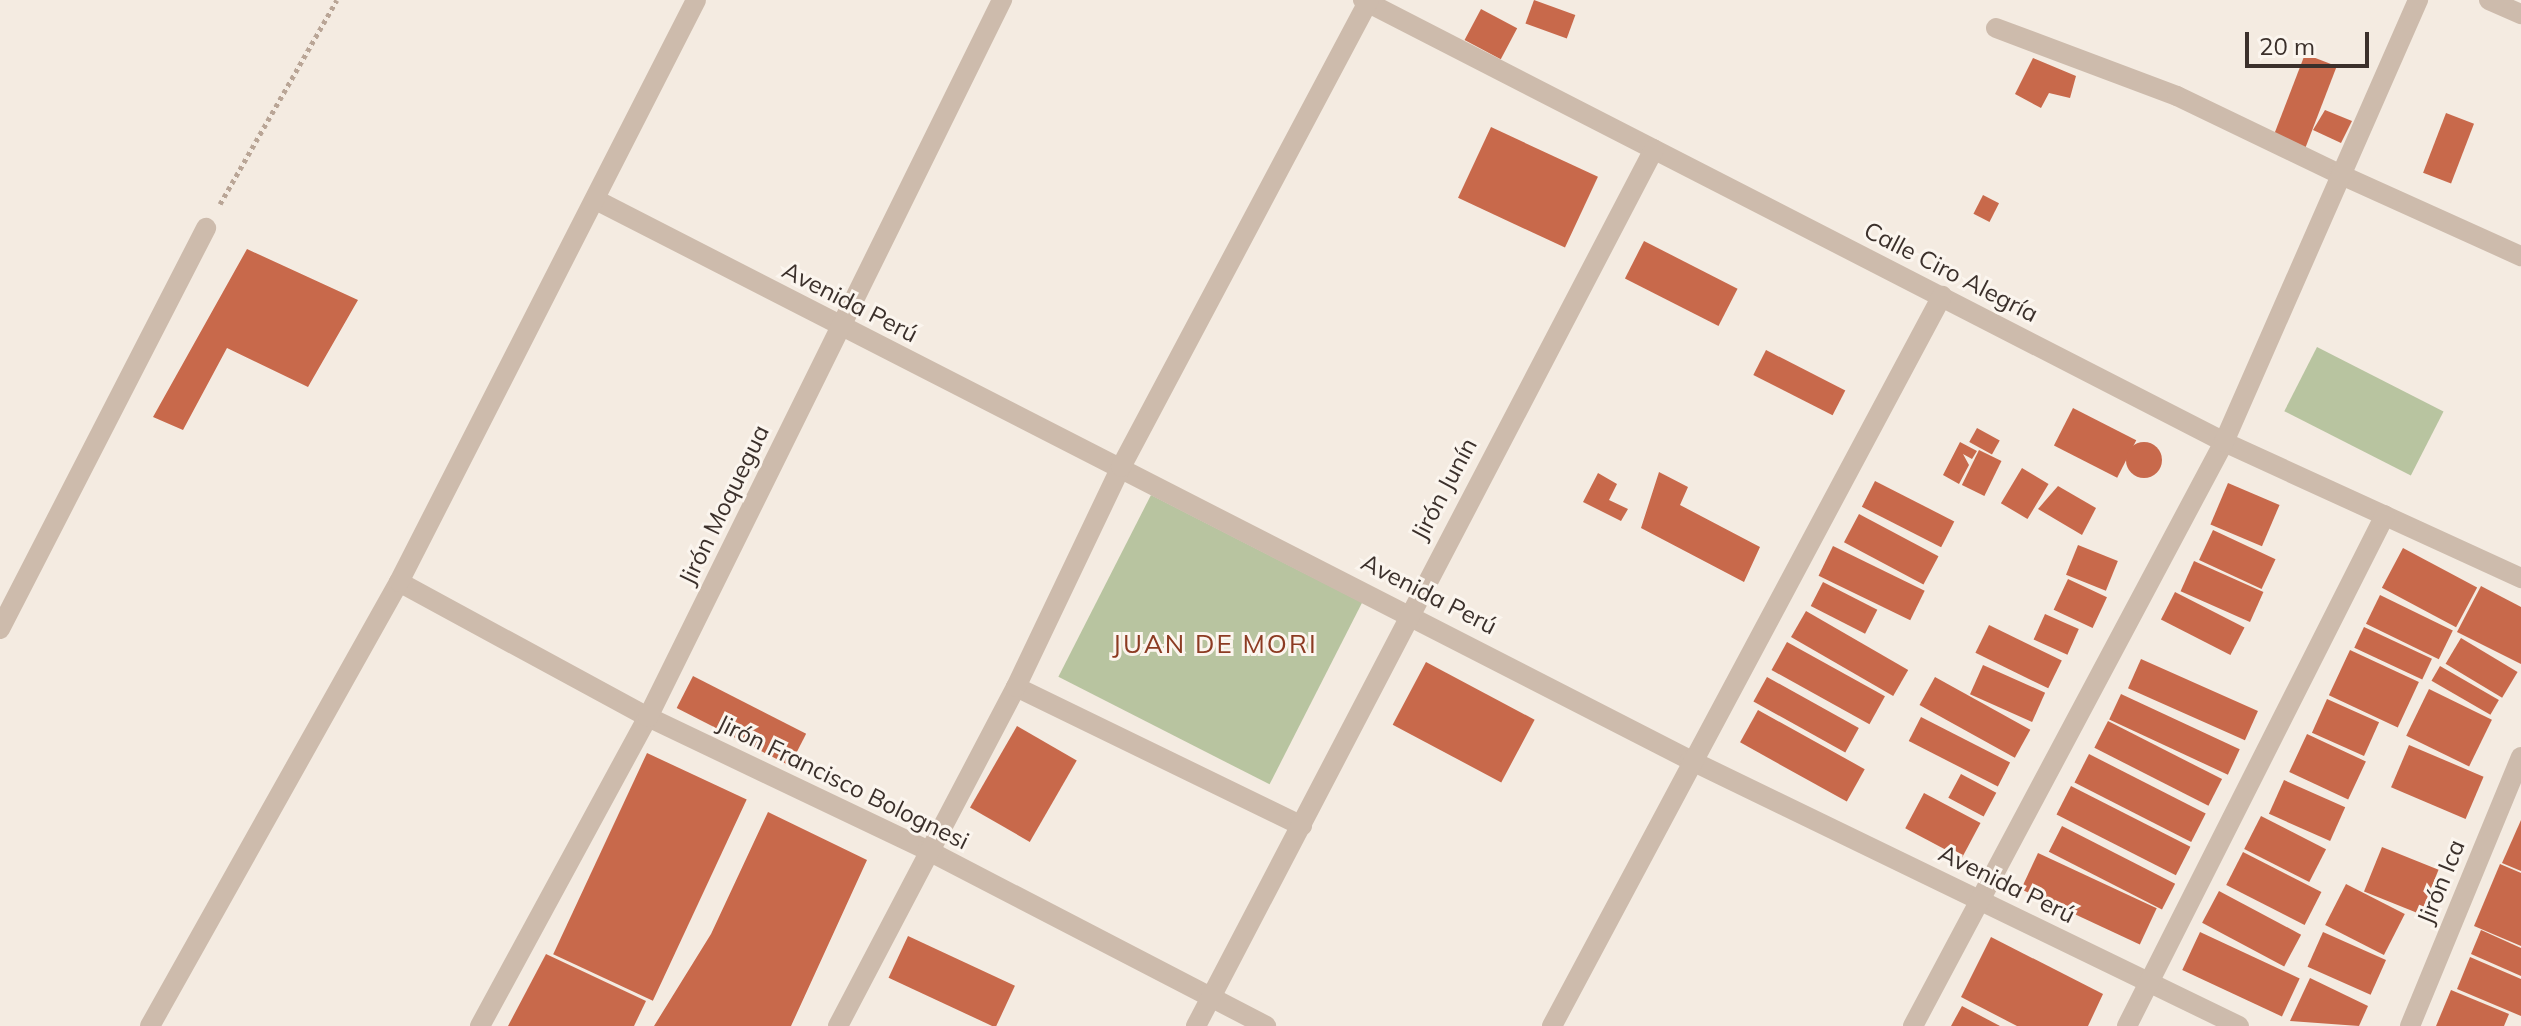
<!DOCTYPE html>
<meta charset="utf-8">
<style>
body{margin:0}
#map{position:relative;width:2521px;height:1026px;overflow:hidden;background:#f4ebe1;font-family:Mulish,sans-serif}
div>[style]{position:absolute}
.green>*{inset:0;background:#b8c4a0;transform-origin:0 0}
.building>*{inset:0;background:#c8694b;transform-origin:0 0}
.round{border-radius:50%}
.path>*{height:5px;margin-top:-2.5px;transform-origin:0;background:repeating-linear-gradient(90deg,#b9a596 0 4px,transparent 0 8px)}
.service>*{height:20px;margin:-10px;padding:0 10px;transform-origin:10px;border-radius:10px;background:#cdbbac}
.minor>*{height:20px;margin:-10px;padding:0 10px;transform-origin:10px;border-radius:10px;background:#cdbbac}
span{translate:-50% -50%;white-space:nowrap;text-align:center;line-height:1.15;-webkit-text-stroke:6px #fbf5ee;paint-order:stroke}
.street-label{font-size:24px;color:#3b302b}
.neighbourhood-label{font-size:26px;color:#8c3b22;letter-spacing:2px}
.scale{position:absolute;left:2245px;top:32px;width:124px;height:36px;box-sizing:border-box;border:4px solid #3b302b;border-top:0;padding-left:10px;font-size:24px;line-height:28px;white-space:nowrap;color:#3b302b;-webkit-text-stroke:6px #fbf5ee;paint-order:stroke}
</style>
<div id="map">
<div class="green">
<div style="left:2317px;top:347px;width:142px;height:72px;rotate:27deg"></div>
<div style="left:1151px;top:495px;width:237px;height:204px;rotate:27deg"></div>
</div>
<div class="building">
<div style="left:1534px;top:0;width:44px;height:25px;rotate:20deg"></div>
<div style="left:1481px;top:9px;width:41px;height:35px;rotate:28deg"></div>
<div style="left:2305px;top:54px;width:34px;height:89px;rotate:21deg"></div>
<div style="clip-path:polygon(2033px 58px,2076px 76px,2070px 98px,2049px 93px,2041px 108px,2015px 94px)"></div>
<div style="clip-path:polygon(2325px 110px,2352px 121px,2341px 143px,2313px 130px)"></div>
<div style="left:2446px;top:113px;width:30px;height:64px;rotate:21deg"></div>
<div style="left:1491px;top:127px;width:118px;height:78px;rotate:25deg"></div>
<div style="left:1983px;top:195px;width:18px;height:21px;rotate:27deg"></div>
<div style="left:1644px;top:241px;width:105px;height:42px;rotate:27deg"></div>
<div style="clip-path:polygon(247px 249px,358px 300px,308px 387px,227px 348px,183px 430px,153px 417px)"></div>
<div style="left:1766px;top:350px;width:89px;height:28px;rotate:27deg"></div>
<div style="left:2073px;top:408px;width:71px;height:42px;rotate:27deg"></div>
<div style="left:1977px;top:428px;width:26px;height:16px;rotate:29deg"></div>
<div style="clip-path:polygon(1960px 442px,1977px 451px,1972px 459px,1963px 454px,1969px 465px,1959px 484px,1943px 475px)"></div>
<div class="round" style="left:2126px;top:442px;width:36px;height:36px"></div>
<div style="left:1979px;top:450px;width:25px;height:39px;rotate:26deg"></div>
<div style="left:2022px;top:468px;width:31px;height:41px;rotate:31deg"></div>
<div style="clip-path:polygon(1659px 472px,1688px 487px,1680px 505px,1760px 547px,1744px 582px,1641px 528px)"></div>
<div style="clip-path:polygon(1598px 473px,1617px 484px,1609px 500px,1628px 509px,1621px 521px,1583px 502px)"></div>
<div style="left:1875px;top:481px;width:89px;height:29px;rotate:27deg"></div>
<div style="left:2228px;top:483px;width:56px;height:45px;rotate:23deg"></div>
<div style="clip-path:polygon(2058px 486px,2096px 508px,2082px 535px,2038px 509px)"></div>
<div style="left:1859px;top:514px;width:90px;height:32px;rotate:28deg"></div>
<div style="left:2213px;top:530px;width:69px;height:33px;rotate:25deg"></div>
<div style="left:2078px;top:545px;width:43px;height:32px;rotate:22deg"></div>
<div style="left:1833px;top:546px;width:102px;height:33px;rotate:26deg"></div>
<div style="left:2403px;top:548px;width:84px;height:45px;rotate:28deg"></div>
<div style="left:2194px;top:561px;width:76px;height:33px;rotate:24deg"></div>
<div style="left:2068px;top:579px;width:43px;height:34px;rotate:25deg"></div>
<div style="left:1823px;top:582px;width:61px;height:27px;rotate:27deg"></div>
<div style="clip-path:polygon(2481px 586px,2521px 607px,2521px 664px,2457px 632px)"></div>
<div style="left:2175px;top:592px;width:78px;height:31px;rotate:27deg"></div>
<div style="left:2380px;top:595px;width:81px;height:32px;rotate:26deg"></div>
<div style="left:1806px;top:611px;width:118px;height:30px;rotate:30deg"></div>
<div style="left:2045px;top:614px;width:37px;height:28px;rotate:24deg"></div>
<div style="left:1989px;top:625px;width:81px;height:31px;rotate:26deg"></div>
<div style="left:2364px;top:627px;width:75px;height:23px;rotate:25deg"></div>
<div style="left:2461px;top:638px;width:66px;height:30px;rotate:31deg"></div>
<div style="left:1787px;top:642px;width:112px;height:32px;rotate:29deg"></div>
<div style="left:2350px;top:650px;width:76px;height:50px;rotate:25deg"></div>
<div style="left:2141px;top:659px;width:128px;height:32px;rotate:24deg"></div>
<div style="left:1426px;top:662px;width:123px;height:71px;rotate:28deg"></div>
<div style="left:1983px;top:665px;width:68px;height:32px;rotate:24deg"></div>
<div style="left:2440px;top:666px;width:68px;height:17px;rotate:30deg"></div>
<div style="left:693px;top:676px;width:127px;height:36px;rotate:27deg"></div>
<div style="left:1767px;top:677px;width:105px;height:28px;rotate:29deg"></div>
<div style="left:1935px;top:677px;width:109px;height:32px;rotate:29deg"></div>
<div style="left:2429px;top:689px;width:70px;height:52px;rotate:26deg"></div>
<div style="left:2121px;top:694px;width:131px;height:28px;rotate:25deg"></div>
<div style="left:2327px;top:699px;width:57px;height:37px;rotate:24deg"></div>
<div style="left:1758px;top:710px;width:122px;height:37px;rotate:29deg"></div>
<div style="left:1921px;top:717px;width:100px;height:27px;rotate:27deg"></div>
<div style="left:2108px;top:721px;width:128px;height:30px;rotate:27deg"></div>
<div style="left:1017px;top:726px;width:69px;height:94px;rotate:30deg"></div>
<div style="left:2307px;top:734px;width:65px;height:42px;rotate:25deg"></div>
<div style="left:2409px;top:745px;width:81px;height:46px;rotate:23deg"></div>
<div style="left:647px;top:753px;width:110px;height:222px;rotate:25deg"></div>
<div style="left:2089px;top:754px;width:131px;height:32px;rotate:27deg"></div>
<div style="left:1961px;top:774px;width:40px;height:27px;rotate:28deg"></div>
<div style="left:2284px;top:780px;width:67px;height:37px;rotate:24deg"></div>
<div style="left:2071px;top:786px;width:134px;height:32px;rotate:27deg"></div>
<div style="left:1924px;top:793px;width:64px;height:40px;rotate:28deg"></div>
<div style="clip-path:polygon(768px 812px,867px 860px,791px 1026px,654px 1026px,711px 934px)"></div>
<div style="left:2261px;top:816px;width:73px;height:37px;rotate:27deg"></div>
<div style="clip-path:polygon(2521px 820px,2521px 871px,2502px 863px)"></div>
<div style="left:2062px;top:826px;width:127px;height:29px;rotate:27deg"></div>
<div style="left:2382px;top:847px;width:61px;height:48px;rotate:22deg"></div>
<div style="left:2243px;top:852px;width:88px;height:37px;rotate:27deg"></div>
<div style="left:2038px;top:853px;width:131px;height:40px;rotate:25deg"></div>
<div style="clip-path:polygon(2500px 864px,2521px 873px,2521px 946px,2474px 926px)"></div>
<div style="left:2346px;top:884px;width:66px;height:46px;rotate:27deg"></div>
<div style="left:2219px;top:891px;width:93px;height:36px;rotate:28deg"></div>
<div style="clip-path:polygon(2481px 930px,2521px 948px,2521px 976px,2471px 954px)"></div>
<div style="left:2200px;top:932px;width:110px;height:42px;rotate:25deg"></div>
<div style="left:2323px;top:932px;width:69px;height:38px;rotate:24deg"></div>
<div style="left:908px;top:936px;width:118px;height:46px;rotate:25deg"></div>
<div style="clip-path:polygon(1991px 937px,2103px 994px,2088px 1026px,2017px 1026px,1961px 997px)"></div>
<div style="clip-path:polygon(546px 954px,646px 1001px,634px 1026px,508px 1026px)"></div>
<div style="clip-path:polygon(2470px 957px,2521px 979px,2521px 1016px,2457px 989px)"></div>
<div style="clip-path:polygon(2310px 978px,2368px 1006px,2359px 1026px,2290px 1021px)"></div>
<div style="clip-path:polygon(2451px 990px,2509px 1014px,2504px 1026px,2436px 1026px)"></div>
<div style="clip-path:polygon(1962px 1006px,2000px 1026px,1951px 1026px)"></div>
</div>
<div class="path">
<div style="left:220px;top:204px;width:235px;rotate:-60.2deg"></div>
</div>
<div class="service">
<div style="left:1996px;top:28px;width:193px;rotate:20.6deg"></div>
<div style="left:2177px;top:96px;width:180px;rotate:25.7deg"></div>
</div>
<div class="minor">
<div style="left:1363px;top:0;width:968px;rotate:27.17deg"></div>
<div style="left:2224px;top:442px;width:327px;rotate:24.6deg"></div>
<div style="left:2489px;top:0;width:35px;rotate:24deg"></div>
<div style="left:2339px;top:174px;width:200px;rotate:24.3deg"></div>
<div style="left:598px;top:201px;width:1227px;rotate:27.11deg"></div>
<div style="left:1690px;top:760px;width:610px;rotate:25.85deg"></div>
<div style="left:399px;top:582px;width:283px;rotate:28.5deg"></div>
<div style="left:648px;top:717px;width:309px;rotate:25.5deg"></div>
<div style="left:927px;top:850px;width:382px;rotate:27.4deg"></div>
<div style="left:0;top:629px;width:451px;rotate:-62.8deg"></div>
<div style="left:1016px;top:687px;width:318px;rotate:25.9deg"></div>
<div style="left:150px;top:1026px;width:509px;rotate:-60.72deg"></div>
<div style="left:399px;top:582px;width:653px;rotate:-62.96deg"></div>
<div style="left:480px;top:1026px;width:352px;rotate:-61.5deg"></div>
<div style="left:648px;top:717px;width:800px;rotate:-63.72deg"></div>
<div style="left:838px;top:1026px;width:383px;rotate:-62.3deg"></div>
<div style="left:1016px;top:687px;width:244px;rotate:-64.5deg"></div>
<div style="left:1121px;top:467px;width:527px;rotate:-62.02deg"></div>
<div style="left:1196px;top:1026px;width:989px;rotate:-62.42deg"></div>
<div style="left:1552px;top:1026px;width:828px;rotate:-61.89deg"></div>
<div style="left:1913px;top:1026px;width:662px;rotate:-61.96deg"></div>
<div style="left:2224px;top:442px;width:483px;rotate:-66.3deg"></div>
<div style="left:2127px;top:1026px;width:572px;rotate:-63.21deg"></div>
<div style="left:2410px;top:1026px;width:291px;rotate:-67.6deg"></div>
</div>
<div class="street-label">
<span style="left:1951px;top:272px;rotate:27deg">Calle Ciro Alegría</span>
<span style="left:850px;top:302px;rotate:27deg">Avenida Perú</span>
<span style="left:1444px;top:489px;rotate:-62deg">Jirón Junín</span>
<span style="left:724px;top:505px;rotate:-64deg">Jirón Moquegua</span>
<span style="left:1429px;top:594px;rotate:27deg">Avenida Perú</span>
<span style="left:843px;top:782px;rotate:26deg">Jirón Francisco Bolognesi</span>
<span style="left:2441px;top:882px;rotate:-68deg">Jirón Ica</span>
<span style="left:2007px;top:884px;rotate:26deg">Avenida Perú</span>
</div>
<div class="neighbourhood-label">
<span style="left:1215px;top:644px">JUAN DE MORI</span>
</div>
<div class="scale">20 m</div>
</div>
